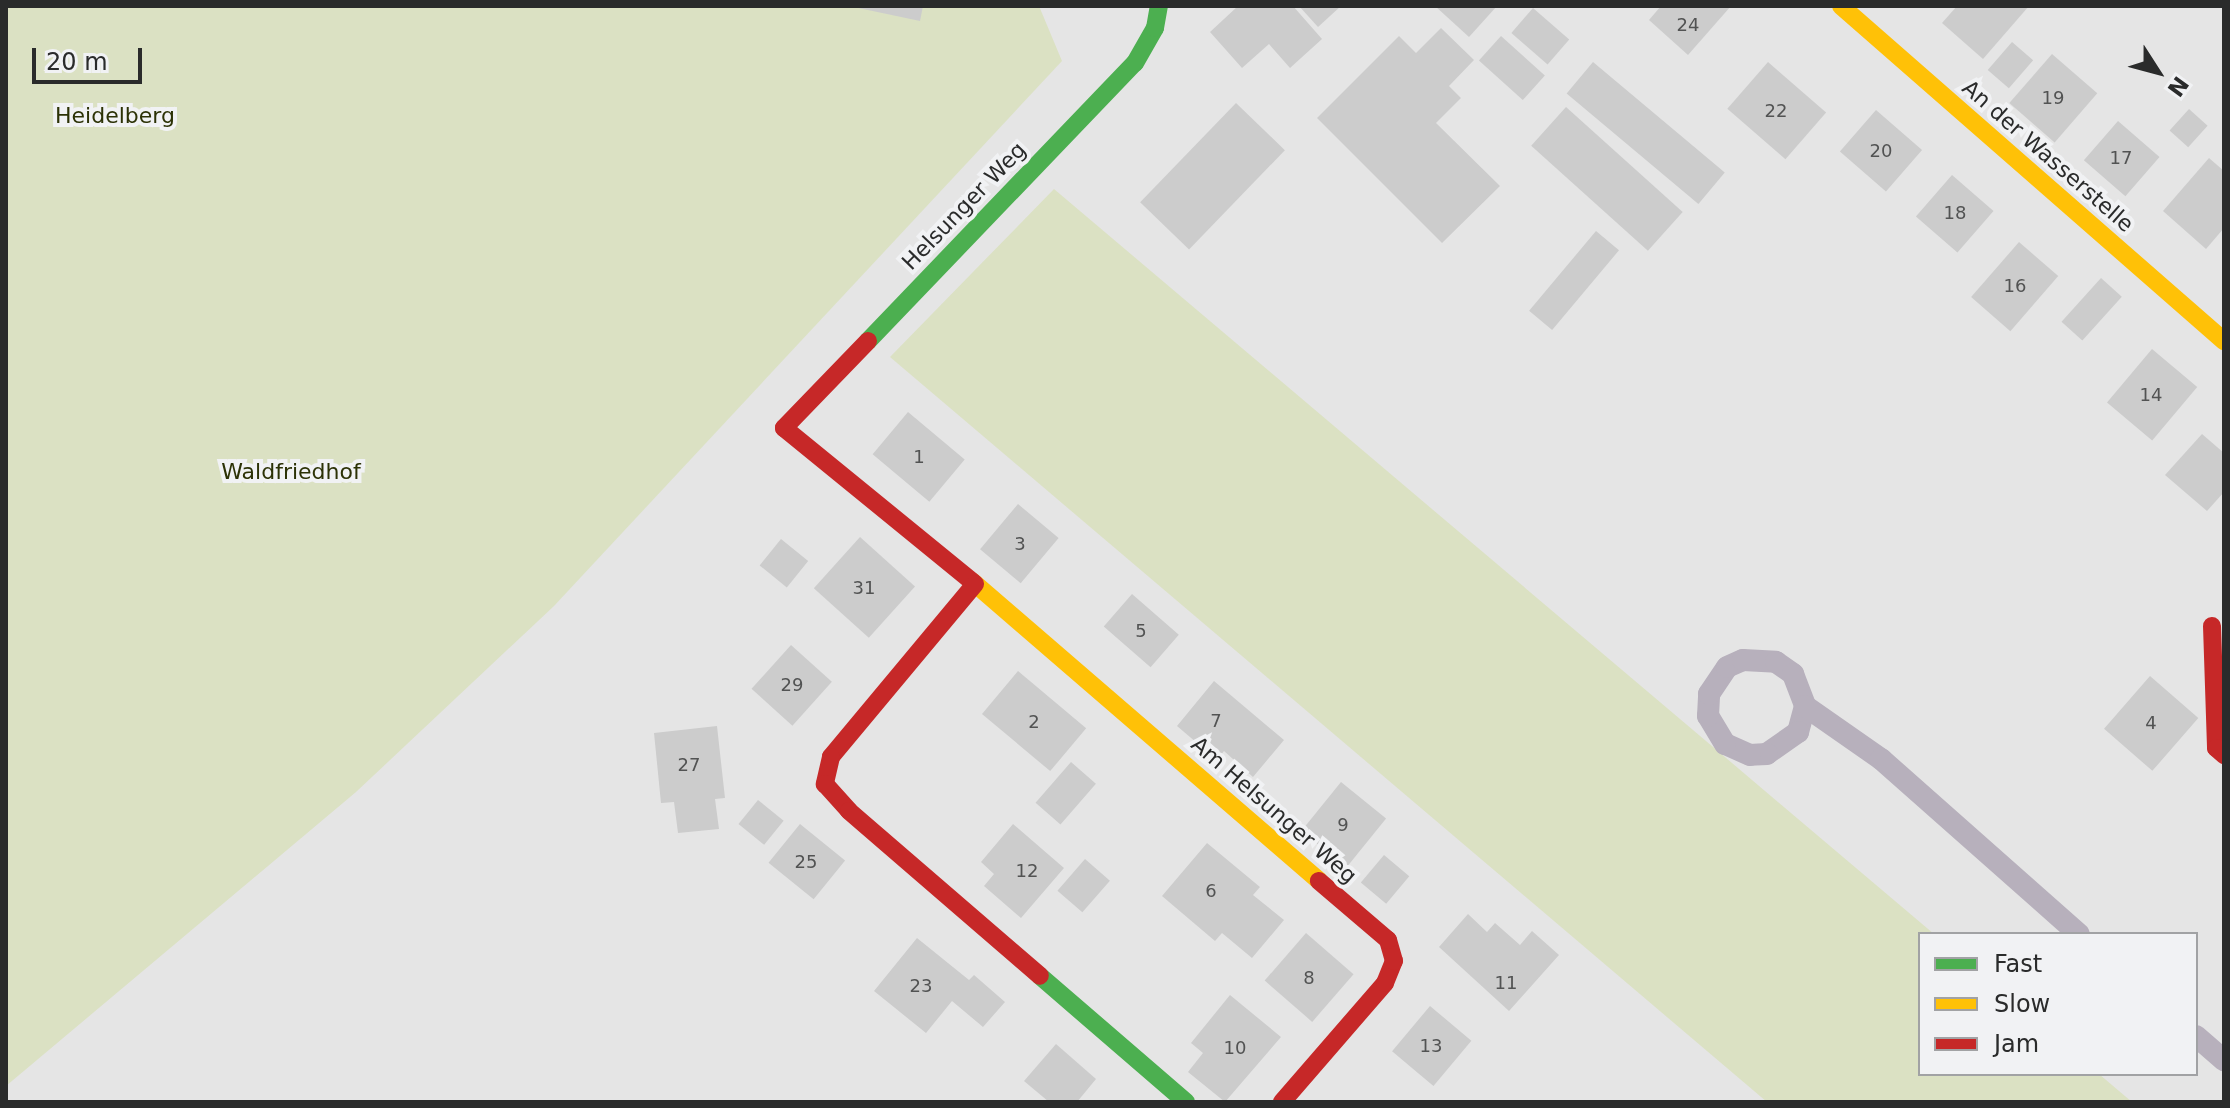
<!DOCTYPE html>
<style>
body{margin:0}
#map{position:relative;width:2230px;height:1108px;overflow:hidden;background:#e5e5e5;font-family:"DejaVu Sans",sans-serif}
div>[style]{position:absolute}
.green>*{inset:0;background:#dbe1c3}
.building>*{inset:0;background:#ccc;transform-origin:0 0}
.lane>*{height:22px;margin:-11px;padding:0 11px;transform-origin:11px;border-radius:11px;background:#b7b0bc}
.fast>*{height:18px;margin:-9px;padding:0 9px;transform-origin:9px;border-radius:9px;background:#4caf50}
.slow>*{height:18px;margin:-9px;padding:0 9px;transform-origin:9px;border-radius:9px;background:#ffc107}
.jam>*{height:18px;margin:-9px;padding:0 9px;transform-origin:9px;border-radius:9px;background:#c62828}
span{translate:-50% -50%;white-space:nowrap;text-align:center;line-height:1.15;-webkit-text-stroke:8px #f1f2f4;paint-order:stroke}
.number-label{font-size:18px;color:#525353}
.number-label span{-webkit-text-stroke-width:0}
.park-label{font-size:22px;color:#2c3206}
.street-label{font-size:22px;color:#2a2b2b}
.frame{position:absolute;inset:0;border:8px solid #2a2b2b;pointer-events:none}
.legend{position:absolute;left:1918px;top:932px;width:280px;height:144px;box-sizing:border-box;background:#f1f2f4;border:2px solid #a1a2a4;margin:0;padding:10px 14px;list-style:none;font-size:24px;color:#2a2b2b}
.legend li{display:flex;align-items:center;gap:16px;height:40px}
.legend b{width:40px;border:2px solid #a1a2a4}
.north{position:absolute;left:2118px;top:32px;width:80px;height:80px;-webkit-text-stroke:6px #f1f2f4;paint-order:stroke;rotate:126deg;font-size:22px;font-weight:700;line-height:32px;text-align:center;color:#2a2b2b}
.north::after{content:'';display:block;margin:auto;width:28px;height:36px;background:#2a2b2b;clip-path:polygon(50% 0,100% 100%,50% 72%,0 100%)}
.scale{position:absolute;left:32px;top:48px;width:110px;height:36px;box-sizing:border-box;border:4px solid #2a2b2b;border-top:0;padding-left:10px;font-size:24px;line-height:28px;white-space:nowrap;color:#2a2b2b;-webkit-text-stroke:6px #f1f2f4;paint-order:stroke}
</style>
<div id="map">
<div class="green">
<div style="clip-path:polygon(6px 6px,1039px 6px,1062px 61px,554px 606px,356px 792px,6px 1086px)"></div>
<div style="clip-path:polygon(1054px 189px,1934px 934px,1920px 934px,1920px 1074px,2099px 1074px,2132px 1102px,1767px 1102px,890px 357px)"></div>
</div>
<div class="building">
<div style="clip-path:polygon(849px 6px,923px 6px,920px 21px)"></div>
<div style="clip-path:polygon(1238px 6px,1293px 6px,1322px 39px,1290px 68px,1269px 44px,1242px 68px,1210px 32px)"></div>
<div style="clip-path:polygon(1299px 6px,1341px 6px,1318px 27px)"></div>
<div style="clip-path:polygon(1435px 6px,1497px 6px,1469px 37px)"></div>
<div style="clip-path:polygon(1661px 6px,1731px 6px,1688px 55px,1649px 20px)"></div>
<div style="clip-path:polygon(1957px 6px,2029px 6px,1983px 59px,1942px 23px)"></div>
<div style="left:1533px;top:8px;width:48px;height:33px;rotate:41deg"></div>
<div style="clip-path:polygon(1441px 28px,1474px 60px,1449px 86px,1461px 98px,1436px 123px,1500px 186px,1442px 243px,1317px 118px,1399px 36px,1416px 53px)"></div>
<div style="left:1501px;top:36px;width:59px;height:33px;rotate:42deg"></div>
<div style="left:2012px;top:42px;width:28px;height:37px;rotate:41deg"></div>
<div style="left:2052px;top:54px;width:60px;height:65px;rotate:41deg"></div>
<div style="left:1593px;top:62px;width:172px;height:41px;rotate:40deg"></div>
<div style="left:1768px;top:62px;width:77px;height:62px;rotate:41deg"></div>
<div style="left:1236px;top:103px;width:68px;height:138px;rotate:44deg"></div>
<div style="left:1566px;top:107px;width:157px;height:52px;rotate:42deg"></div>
<div style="left:2189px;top:109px;width:25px;height:29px;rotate:42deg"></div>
<div style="left:1876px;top:110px;width:61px;height:55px;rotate:41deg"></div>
<div style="left:2118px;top:121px;width:55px;height:52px;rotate:41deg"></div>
<div style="clip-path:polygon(2209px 158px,2224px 171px,2224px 228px,2206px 249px,2163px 211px)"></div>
<div style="left:1952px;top:175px;width:55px;height:55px;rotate:41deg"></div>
<div style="left:1596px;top:231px;width:30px;height:104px;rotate:40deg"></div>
<div style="left:2019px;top:242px;width:52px;height:73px;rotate:41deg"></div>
<div style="left:2101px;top:278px;width:28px;height:59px;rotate:42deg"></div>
<div style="left:2152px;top:349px;width:59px;height:70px;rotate:40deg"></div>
<div style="left:908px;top:412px;width:74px;height:55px;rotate:40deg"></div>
<div style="clip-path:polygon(2202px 434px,2224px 453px,2224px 492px,2207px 511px,2165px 475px)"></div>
<div style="left:1018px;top:504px;width:53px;height:59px;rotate:40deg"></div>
<div style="left:860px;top:537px;width:74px;height:69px;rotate:42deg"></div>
<div style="left:781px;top:539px;width:35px;height:34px;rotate:39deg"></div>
<div style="left:1132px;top:594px;width:62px;height:43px;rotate:41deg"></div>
<div style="left:791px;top:645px;width:55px;height:59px;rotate:42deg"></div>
<div style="left:1018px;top:671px;width:89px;height:56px;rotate:40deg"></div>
<div style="left:2150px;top:676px;width:64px;height:70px;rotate:41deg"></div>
<div style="clip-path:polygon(1214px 681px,1284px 740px,1253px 777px,1224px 751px,1217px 760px,1177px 726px)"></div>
<div style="clip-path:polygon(717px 726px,725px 798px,715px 799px,719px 829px,678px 833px,674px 802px,661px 803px,654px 733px)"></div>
<div style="left:1071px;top:762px;width:33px;height:54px;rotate:41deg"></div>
<div style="left:1341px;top:782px;width:58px;height:63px;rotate:39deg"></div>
<div style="left:758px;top:800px;width:33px;height:31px;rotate:39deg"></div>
<div style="left:800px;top:824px;width:58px;height:50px;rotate:39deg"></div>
<div style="clip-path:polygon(1013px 824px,1064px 868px,1021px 918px,984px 886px,994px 874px,981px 862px)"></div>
<div style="clip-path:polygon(1207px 843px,1260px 887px,1253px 895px,1284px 920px,1252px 958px,1222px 933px,1215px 941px,1162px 896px)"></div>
<div style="left:1384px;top:855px;width:33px;height:36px;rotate:40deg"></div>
<div style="left:1085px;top:859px;width:33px;height:42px;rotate:41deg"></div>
<div style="clip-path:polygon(1468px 914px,1487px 932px,1495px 923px,1520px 945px,1532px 931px,1559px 955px,1509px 1011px,1439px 947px)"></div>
<div style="left:1306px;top:933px;width:63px;height:63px;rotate:41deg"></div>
<div style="clip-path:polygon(917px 938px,969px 980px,974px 975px,1005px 1002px,983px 1027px,952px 1001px,926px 1033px,874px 991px)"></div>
<div style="clip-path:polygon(1230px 995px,1281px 1037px,1225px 1102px,1188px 1072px,1203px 1053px,1191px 1043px)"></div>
<div style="left:1430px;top:1006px;width:54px;height:59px;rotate:40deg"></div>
<div style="clip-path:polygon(1056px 1044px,1096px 1079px,1077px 1102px,1049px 1102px,1024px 1081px)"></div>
</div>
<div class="lane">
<div style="left:1805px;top:706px;width:27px;rotate:105deg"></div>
<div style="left:1798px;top:732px;width:38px;rotate:145deg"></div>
<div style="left:1767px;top:754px;width:17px;rotate:177deg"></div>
<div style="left:1750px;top:755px;width:27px;rotate:-156deg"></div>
<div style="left:1725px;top:744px;width:33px;rotate:-121deg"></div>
<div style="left:1708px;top:716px;width:22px;rotate:-87deg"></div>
<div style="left:1709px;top:694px;width:32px;rotate:-56deg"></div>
<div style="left:1727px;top:667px;width:17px;rotate:-24deg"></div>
<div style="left:1743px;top:660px;width:33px;rotate:3deg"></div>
<div style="left:1776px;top:662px;width:21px;rotate:35deg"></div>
<div style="left:1793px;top:674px;width:34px;rotate:69deg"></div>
<div style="left:1805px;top:706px;width:93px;rotate:34.9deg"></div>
<div style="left:1881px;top:759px;width:264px;rotate:41.5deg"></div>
<div style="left:2196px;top:1036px;width:37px;rotate:41deg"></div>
</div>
<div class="fast">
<div style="left:868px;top:341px;width:385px;rotate:-46.2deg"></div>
<div style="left:1135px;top:63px;width:40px;rotate:-60.3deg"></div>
<div style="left:1155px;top:28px;width:22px;rotate:-80deg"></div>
<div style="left:1040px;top:976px;width:193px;rotate:40.8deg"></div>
</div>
<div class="slow">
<div style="left:1841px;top:6px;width:509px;rotate:41.18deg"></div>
<div style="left:973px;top:582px;width:457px;rotate:40.8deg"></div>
</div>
<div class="jam">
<div style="left:868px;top:341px;width:121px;rotate:134deg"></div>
<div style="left:784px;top:428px;width:244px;rotate:39.2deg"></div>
<div style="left:975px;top:584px;width:225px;rotate:129.8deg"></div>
<div style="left:831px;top:757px;width:28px;rotate:103deg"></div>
<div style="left:825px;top:784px;width:36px;rotate:48deg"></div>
<div style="left:849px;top:811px;width:252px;rotate:40.8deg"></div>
<div style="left:2212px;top:626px;width:122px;rotate:88.1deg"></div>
<div style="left:2216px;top:748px;width:11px;rotate:41deg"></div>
<div style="left:1282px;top:1102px;width:157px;rotate:-49.1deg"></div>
<div style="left:1385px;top:983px;width:24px;rotate:-68deg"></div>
<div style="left:1394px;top:961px;width:22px;rotate:-106deg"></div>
<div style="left:1388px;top:940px;width:91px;rotate:-139.5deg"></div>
</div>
<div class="number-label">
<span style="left:1688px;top:25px">24</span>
<span style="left:2053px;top:98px">19</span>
<span style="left:1776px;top:111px">22</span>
<span style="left:1881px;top:151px">20</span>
<span style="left:2121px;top:158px">17</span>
<span style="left:1955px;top:213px">18</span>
<span style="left:2015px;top:286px">16</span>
<span style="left:2151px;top:395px">14</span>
<span style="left:919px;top:457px">1</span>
<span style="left:1020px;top:544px">3</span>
<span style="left:864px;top:588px">31</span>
<span style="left:1141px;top:631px">5</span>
<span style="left:792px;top:685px">29</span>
<span style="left:1216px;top:721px">7</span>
<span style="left:1034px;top:722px">2</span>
<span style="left:2151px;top:723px">4</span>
<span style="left:689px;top:765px">27</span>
<span style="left:1343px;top:825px">9</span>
<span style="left:806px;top:862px">25</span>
<span style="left:1027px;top:871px">12</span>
<span style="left:1211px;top:891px">6</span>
<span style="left:1309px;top:978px">8</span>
<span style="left:1506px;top:983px">11</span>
<span style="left:921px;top:986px">23</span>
<span style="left:1431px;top:1046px">13</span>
<span style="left:1235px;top:1048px">10</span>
</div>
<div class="park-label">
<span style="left:115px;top:116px">Heidelberg</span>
<span style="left:291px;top:472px">Waldfriedhof</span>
</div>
<div class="street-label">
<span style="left:2048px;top:156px;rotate:41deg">An der Wasserstelle</span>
<span style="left:964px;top:206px;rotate:-46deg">Helsunger Weg</span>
<span style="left:1274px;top:810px;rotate:41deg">Am Helsunger Weg</span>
</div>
<div class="frame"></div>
<ul class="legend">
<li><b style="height:10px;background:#4caf50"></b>Fast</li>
<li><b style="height:10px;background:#ffc107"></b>Slow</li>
<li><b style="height:10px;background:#c62828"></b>Jam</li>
</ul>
<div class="north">N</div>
<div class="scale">20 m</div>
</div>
